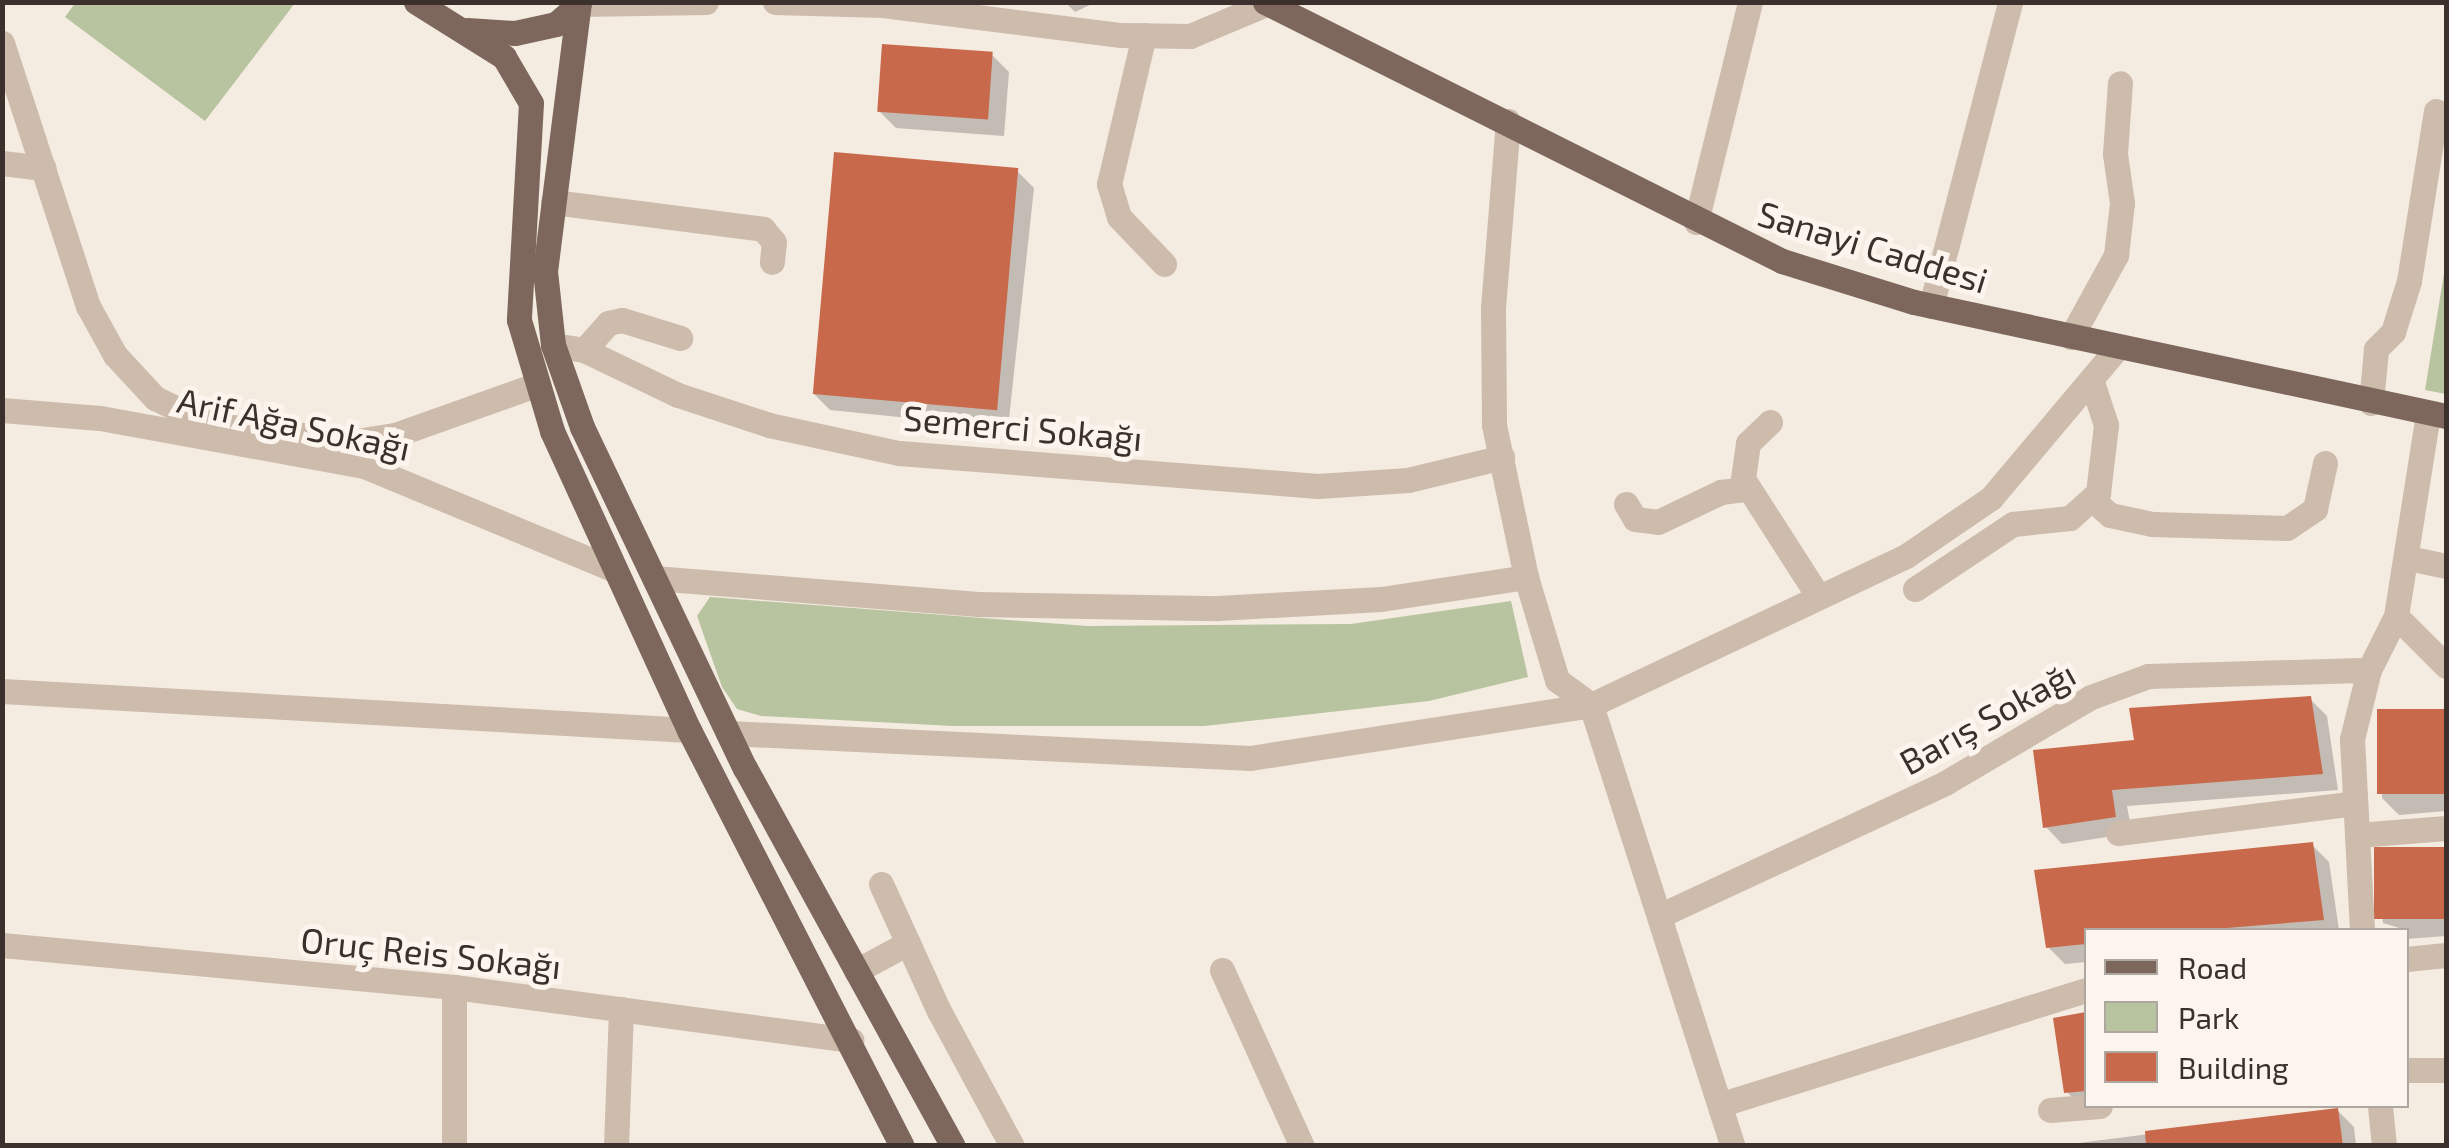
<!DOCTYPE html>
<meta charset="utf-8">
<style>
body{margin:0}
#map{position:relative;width:2449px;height:1148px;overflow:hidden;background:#f4ebe1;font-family:"Exo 2",sans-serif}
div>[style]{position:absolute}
.green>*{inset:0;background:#b8c4a0}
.shadow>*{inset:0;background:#0003}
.building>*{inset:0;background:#c8694b;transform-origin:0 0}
.minor>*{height:25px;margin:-12.5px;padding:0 12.5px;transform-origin:12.5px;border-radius:12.5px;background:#cdbbac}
.major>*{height:25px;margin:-12.5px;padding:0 12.5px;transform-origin:12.5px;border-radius:12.5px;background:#7d675c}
span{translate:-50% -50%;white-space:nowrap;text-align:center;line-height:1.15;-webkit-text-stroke:10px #fbf5ee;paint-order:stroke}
.street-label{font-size:35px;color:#3b302b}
.frame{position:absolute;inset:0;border:5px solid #3b302b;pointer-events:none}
.legend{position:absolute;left:2084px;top:928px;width:325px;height:180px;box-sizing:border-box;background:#fbf5ee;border:2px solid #aea6a0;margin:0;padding:12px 18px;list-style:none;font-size:30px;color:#3b302b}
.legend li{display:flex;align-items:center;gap:20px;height:50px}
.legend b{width:50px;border:2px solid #aea6a0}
</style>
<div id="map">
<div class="green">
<div style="clip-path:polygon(76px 2px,295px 2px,295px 3px,205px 121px,65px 17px)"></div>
<div style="clip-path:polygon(2446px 261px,2446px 394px,2425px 390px)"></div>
<div style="clip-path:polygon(710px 597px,1087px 626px,1351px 624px,1511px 601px,1528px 677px,1429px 701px,1204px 726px,953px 726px,761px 716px,737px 709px,722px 687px,697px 616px)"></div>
</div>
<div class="shadow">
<div style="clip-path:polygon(1065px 2px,1096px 2px,1075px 12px)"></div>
<div style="clip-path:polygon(992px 55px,1009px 72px,1004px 136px,896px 128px,879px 111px)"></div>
<div style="clip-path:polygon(1017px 171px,1034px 188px,1008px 428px,830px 410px,813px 393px)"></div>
<div style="clip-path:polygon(2310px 699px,2327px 716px,2338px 790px,2127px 806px,2132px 833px,2062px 844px,2046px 827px,2137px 743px)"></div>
<div style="clip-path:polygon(2446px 712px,2446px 811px,2399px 815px,2382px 798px,2380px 716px)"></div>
<div style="clip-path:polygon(2312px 845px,2329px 862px,2339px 930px,2086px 930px,2086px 962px,2065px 964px,2048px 947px,2037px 872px)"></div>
<div style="clip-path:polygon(2446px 849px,2446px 936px,2406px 939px,2406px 930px,2383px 923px,2377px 855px)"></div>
<div style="clip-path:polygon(2086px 1016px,2086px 1106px,2083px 1108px,2066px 1091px,2055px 1020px)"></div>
<div style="clip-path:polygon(2337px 1110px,2354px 1127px,2356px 1146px,2071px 1144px)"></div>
</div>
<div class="building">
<div style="left:882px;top:44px;width:111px;height:68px;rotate:4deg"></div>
<div style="left:834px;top:152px;width:185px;height:243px;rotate:5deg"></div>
<div style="clip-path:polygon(2311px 696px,2323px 774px,2112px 790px,2116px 817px,2043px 828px,2033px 750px,2134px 740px,2129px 708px)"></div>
<div style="left:2446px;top:709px;width:85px;height:69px;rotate:90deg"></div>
<div style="clip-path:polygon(2313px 842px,2324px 920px,2202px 930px,2086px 930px,2086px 944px,2046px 948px,2034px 870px)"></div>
<div style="left:2446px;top:847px;width:72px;height:72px;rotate:90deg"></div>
<div style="clip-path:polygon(2086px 1012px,2086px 1091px,2064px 1093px,2053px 1018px)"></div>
<div style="clip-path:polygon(2338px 1108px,2343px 1146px,2146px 1146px,2145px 1131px)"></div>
</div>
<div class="minor">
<div style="left:775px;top:2px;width:108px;rotate:1.6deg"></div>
<div style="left:883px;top:5px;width:240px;rotate:7.2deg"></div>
<div style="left:1121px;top:35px;width:69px;rotate:0.8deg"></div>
<div style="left:1190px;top:36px;width:88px;rotate:-22.8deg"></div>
<div style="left:579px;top:4px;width:127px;rotate:-0.9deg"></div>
<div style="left:1144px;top:35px;width:153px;rotate:103.2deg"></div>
<div style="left:1109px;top:184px;width:34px;rotate:73deg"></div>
<div style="left:1119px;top:217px;width:65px;rotate:46.2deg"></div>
<div style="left:2px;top:43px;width:277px;rotate:71.9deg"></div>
<div style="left:88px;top:306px;width:56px;rotate:61.1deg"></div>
<div style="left:115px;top:355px;width:59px;rotate:47.1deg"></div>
<div style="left:155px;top:398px;width:50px;rotate:26.1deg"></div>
<div style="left:200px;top:420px;width:152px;rotate:8.3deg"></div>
<div style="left:350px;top:442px;width:46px;rotate:-8.8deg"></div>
<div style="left:395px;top:435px;width:152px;rotate:-19.6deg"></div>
<div style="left:1508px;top:121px;width:188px;rotate:94.6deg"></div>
<div style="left:1493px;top:308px;width:117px;rotate:89.5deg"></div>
<div style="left:1494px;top:425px;width:155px;rotate:78.1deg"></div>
<div style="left:1526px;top:577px;width:108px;rotate:73.2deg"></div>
<div style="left:1557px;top:680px;width:42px;rotate:36.3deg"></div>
<div style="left:1591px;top:705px;width:463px;rotate:72.2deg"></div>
<div style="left:2px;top:163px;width:42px;rotate:6.8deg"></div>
<div style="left:553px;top:202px;width:212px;rotate:7.3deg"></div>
<div style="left:763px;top:229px;width:17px;rotate:50deg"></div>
<div style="left:774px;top:242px;width:20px;rotate:96deg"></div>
<div style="left:1696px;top:222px;width:227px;rotate:-76.2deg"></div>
<div style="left:1931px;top:306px;width:314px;rotate:-75.4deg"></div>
<div style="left:2071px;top:337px;width:94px;rotate:-61.2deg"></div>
<div style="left:2116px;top:255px;width:52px;rotate:-83.4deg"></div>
<div style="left:2122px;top:203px;width:49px;rotate:-98.1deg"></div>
<div style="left:2115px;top:154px;width:71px;rotate:-86deg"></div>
<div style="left:553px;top:345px;width:31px;rotate:9deg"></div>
<div style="left:584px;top:350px;width:104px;rotate:25.6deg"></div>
<div style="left:678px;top:395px;width:96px;rotate:18.2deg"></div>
<div style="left:769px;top:425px;width:133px;rotate:12.2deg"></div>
<div style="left:899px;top:453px;width:420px;rotate:4.5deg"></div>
<div style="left:1318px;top:486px;width:90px;rotate:-3.8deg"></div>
<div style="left:1408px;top:480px;width:97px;rotate:-13.7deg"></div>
<div style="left:584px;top:350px;width:36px;rotate:-48deg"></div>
<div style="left:608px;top:323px;width:14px;rotate:-12deg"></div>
<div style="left:622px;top:320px;width:61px;rotate:17.2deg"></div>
<div style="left:2371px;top:403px;width:54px;rotate:-84.7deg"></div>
<div style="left:2376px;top:349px;width:24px;rotate:-45deg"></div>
<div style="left:2393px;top:332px;width:53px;rotate:-72.6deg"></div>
<div style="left:2409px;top:281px;width:172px;rotate:-81deg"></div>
<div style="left:2px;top:410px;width:98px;rotate:4.7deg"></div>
<div style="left:100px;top:418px;width:268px;rotate:10.3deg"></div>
<div style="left:364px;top:466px;width:272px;rotate:22.5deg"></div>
<div style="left:1770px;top:422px;width:30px;rotate:136deg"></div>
<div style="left:1748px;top:443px;width:36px;rotate:98deg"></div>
<div style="left:1743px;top:479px;width:139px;rotate:57.3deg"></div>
<div style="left:2092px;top:499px;width:24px;rotate:42deg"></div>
<div style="left:2110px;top:515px;width:43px;rotate:12.1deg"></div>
<div style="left:2152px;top:524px;width:135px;rotate:1.7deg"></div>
<div style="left:2287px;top:528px;width:34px;rotate:-34deg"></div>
<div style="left:2315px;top:509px;width:47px;rotate:-77.7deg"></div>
<div style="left:1626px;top:504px;width:17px;rotate:59deg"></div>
<div style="left:1635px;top:519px;width:23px;rotate:7deg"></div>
<div style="left:1658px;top:522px;width:70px;rotate:-25.5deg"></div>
<div style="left:1721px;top:492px;width:25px;rotate:-7deg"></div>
<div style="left:2408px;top:558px;width:39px;rotate:12deg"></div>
<div style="left:654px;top:578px;width:325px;rotate:4.6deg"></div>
<div style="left:978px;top:604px;width:240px;rotate:1deg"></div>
<div style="left:1218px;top:608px;width:163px;rotate:-3.2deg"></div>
<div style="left:1381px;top:599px;width:147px;rotate:-8.6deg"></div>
<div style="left:1915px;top:589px;width:118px;rotate:-33.6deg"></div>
<div style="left:2013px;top:524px;width:57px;rotate:-6deg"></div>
<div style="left:2070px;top:518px;width:38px;rotate:-42deg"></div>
<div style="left:2098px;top:493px;width:68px;rotate:-83.3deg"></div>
<div style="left:2106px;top:425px;width:48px;rotate:-108.1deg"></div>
<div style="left:2396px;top:616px;width:71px;rotate:45deg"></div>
<div style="left:2px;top:691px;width:688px;rotate:3.25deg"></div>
<div style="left:728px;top:733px;width:523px;rotate:2.74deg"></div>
<div style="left:1250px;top:758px;width:345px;rotate:-8.8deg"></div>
<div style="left:1591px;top:705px;width:348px;rotate:-25.3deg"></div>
<div style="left:1906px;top:556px;width:103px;rotate:-34.3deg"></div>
<div style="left:1991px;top:498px;width:197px;rotate:-49.9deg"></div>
<div style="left:2118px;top:833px;width:239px;rotate:-7.2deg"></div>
<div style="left:2357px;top:835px;width:89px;rotate:-4.5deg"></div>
<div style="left:881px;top:884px;width:140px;rotate:65.5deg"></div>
<div style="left:939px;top:1011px;width:153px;rotate:61.6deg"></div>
<div style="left:1661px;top:915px;width:313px;rotate:-24.9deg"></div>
<div style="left:1945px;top:783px;width:169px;rotate:-30.5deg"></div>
<div style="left:2091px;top:697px;width:61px;rotate:-20.2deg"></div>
<div style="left:2148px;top:676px;width:221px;rotate:-1.6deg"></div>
<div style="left:2362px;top:930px;width:191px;rotate:-93deg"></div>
<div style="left:2352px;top:739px;width:71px;rotate:-76.2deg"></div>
<div style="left:2369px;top:670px;width:60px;rotate:-63.4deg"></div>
<div style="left:2396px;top:616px;width:206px;rotate:-81deg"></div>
<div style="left:2px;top:945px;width:454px;rotate:5.3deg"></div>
<div style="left:454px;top:987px;width:401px;rotate:7.6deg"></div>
<div style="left:2406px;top:959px;width:40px;rotate:-5.7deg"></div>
<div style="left:1222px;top:970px;width:193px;rotate:65.6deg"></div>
<div style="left:856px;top:971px;width:59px;rotate:-28.3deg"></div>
<div style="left:454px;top:987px;width:159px;rotate:90deg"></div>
<div style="left:2406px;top:1070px;width:40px"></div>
<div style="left:1722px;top:1104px;width:381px;rotate:-17.4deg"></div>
<div style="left:2380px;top:1106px;width:40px;rotate:84.3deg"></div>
<div style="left:2050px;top:1110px;width:50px;rotate:-4.6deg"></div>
<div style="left:616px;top:1146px;width:137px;rotate:-87.9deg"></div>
</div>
<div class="major">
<div style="left:416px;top:2px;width:104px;rotate:32deg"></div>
<div style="left:504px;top:57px;width:53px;rotate:59.6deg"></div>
<div style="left:531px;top:103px;width:217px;rotate:93.2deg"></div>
<div style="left:519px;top:320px;width:116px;rotate:73.4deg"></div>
<div style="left:552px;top:431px;width:329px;rotate:65.4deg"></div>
<div style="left:689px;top:730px;width:467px;rotate:62.9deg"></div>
<div style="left:579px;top:2px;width:271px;rotate:97.2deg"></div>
<div style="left:545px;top:271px;width:74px;rotate:83.8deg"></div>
<div style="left:553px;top:345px;width:87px;rotate:70.5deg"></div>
<div style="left:582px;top:427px;width:378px;rotate:64.5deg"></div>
<div style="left:745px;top:768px;width:431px;rotate:61.2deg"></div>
<div style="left:1265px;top:2px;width:578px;rotate:26.61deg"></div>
<div style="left:1782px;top:261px;width:138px;rotate:17.3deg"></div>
<div style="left:1914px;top:302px;width:544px;rotate:12.09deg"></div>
<div style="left:467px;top:30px;width:48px;rotate:3.6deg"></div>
<div style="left:515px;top:33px;width:42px;rotate:-12.4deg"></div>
<div style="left:556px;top:24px;width:30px;rotate:-41deg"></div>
</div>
<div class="street-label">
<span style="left:1873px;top:246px;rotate:17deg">Sanayi Caddesi</span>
<span style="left:294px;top:423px;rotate:12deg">Arif Ağa Sokağı</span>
<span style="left:1023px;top:427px;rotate:5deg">Semerci Sokağı</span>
<span style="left:1987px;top:717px;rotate:-29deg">Barış Sokağı</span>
<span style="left:431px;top:952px;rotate:6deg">Oruç Reis Sokağı</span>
</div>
<div class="frame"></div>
<ul class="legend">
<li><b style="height:12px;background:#7d675c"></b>Road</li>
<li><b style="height:28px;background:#b8c4a0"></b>Park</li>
<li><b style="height:28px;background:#c8694b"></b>Building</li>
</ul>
</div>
